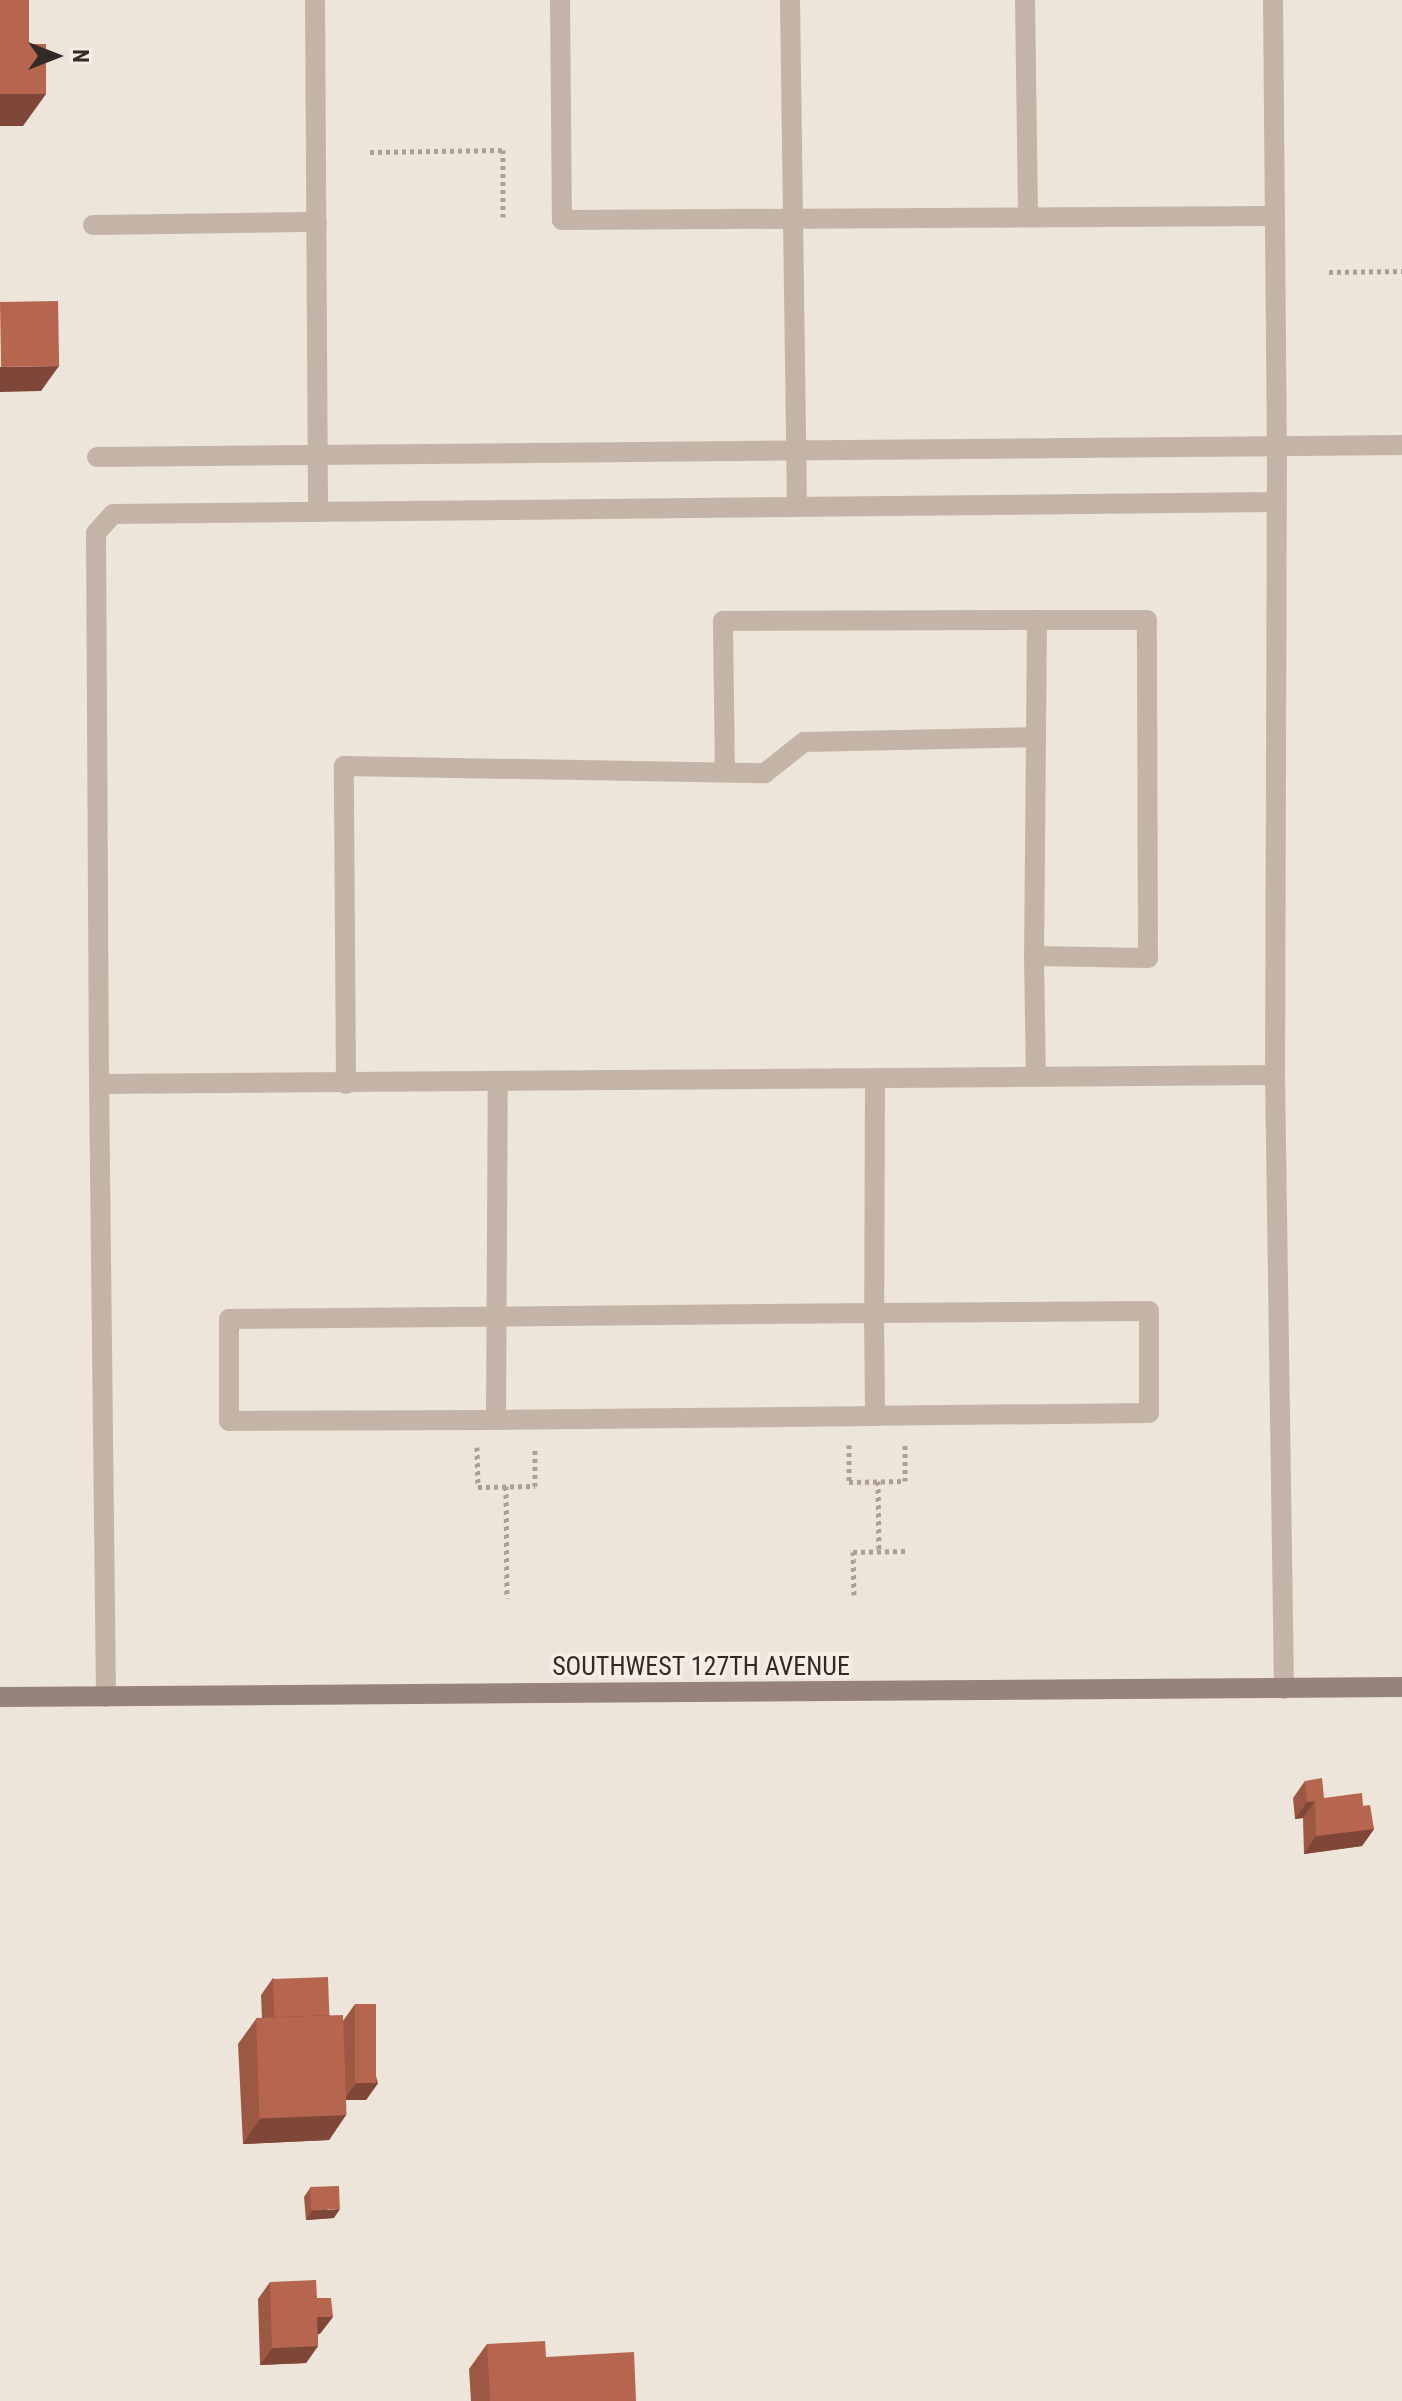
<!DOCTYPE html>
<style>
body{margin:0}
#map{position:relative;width:1402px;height:2401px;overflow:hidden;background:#ede4da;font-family:"Roboto Condensed",sans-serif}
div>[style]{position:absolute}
.path>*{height:5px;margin-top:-2.5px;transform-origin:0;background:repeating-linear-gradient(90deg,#af9e92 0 4px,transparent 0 8px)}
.street>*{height:20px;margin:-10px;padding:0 10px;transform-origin:10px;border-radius:10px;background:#c4b4a7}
.secondary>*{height:20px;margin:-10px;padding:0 10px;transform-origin:10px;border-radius:10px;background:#978379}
.wall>*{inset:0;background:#9d5844}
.shaded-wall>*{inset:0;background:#7f4737}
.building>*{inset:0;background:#b6664f;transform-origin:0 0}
span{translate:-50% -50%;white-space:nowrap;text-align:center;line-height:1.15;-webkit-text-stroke:7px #f6eee5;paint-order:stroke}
.street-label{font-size:26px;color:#312a27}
.north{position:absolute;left:16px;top:16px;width:80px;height:80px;-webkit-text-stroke:6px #f6eee5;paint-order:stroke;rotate:90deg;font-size:22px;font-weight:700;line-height:32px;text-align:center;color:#312a27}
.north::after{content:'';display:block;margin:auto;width:28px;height:36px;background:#312a27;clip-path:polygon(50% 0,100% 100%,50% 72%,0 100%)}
</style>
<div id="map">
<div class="path">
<div style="left:370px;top:152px;width:133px;rotate:-0.9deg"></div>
<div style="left:503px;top:150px;width:67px;rotate:90deg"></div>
<div style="left:1329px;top:272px;width:73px;rotate:-0.8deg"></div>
<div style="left:849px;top:1445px;width:37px;rotate:90deg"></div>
<div style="left:849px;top:1482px;width:56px;rotate:-1deg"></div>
<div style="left:905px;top:1481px;width:37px;rotate:-90deg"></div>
<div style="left:477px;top:1447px;width:40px;rotate:88.6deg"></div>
<div style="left:478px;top:1487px;width:57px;rotate:-1deg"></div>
<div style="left:535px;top:1486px;width:37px;rotate:-90deg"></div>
<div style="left:878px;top:1481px;width:71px;rotate:89.2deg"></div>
<div style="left:506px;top:1486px;width:112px;rotate:89.5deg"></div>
<div style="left:854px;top:1595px;width:43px;rotate:-91.3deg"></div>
<div style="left:853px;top:1552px;width:53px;rotate:-1.1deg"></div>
</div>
<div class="street">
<div style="left:315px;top:0;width:510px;rotate:89.66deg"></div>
<div style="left:560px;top:0;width:220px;rotate:89.5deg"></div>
<div style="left:562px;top:220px;width:713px;rotate:-0.32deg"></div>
<div style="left:790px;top:0;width:507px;rotate:89.21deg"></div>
<div style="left:1025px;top:0;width:217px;rotate:89.2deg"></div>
<div style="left:1273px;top:0;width:446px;rotate:89.5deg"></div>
<div style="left:1277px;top:446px;width:629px;rotate:90.18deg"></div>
<div style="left:1275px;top:1075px;width:614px;rotate:89.16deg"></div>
<div style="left:93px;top:225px;width:224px;rotate:-0.8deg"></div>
<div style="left:97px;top:457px;width:1305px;rotate:-0.53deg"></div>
<div style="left:725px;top:772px;width:151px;rotate:-90.8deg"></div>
<div style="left:723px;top:621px;width:314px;rotate:-0.2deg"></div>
<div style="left:1034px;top:956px;width:114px;rotate:1deg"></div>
<div style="left:1148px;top:958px;width:338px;rotate:-90.2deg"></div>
<div style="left:1147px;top:620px;width:110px;rotate:180deg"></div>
<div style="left:1037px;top:620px;width:336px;rotate:90.5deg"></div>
<div style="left:1034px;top:956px;width:121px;rotate:89.1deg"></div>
<div style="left:875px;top:1079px;width:234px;rotate:90.2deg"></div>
<div style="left:874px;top:1313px;width:275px;rotate:-0.4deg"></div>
<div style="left:1149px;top:1311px;width:102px;rotate:90deg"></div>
<div style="left:1149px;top:1413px;width:274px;rotate:179.4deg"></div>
<div style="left:875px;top:1416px;width:379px;rotate:179.4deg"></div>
<div style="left:496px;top:1420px;width:267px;rotate:179.8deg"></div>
<div style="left:229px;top:1421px;width:102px;rotate:-90deg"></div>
<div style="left:229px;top:1319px;width:645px;rotate:-0.53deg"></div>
<div style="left:874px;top:1313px;width:103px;rotate:89.4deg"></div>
<div style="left:99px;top:1084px;width:551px;rotate:-90.31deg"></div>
<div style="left:96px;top:533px;width:25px;rotate:-48deg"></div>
<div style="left:113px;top:514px;width:1163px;rotate:-0.59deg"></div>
<div style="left:346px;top:1084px;width:318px;rotate:-90.4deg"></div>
<div style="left:344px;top:766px;width:421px;rotate:1deg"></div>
<div style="left:765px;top:773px;width:50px;rotate:-38.5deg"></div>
<div style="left:804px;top:742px;width:232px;rotate:-1.2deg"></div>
<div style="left:496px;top:1420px;width:338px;rotate:-89.7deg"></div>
<div style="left:106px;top:1697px;width:613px;rotate:-90.65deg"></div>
<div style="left:99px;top:1084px;width:1176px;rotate:-0.44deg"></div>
</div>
<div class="secondary">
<div style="left:0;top:1697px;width:1402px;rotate:-0.41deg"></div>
</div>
<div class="wall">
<div style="clip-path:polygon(1305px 1781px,1324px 1798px,1363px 1806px,1374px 1829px,1362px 1846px,1304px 1854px,1303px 1818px,1295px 1819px,1293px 1798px)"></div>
<div style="clip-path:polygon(273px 1978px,329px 2015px,343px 2021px,355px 2004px,378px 2083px,366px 2100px,346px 2100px,346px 2115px,329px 2140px,243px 2144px,238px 2044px,256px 2019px,262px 2018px,261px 1995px)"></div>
<div style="clip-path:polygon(310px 2188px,334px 2218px,306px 2220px,304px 2197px)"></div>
<div style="clip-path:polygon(270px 2282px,317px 2298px,320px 2334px,318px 2334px,318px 2346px,306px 2363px,260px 2365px,258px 2299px)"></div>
<div style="clip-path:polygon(487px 2344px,546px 2357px,636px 2401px,471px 2401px,469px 2369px)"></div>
</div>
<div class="shaded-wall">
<div style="clip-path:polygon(0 94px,46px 94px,23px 126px,0 126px)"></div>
<div style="clip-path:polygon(59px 366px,41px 391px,0 392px,0 367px)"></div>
<div style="clip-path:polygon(1315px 1801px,1303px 1818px,1295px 1819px,1307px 1802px)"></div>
<div style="clip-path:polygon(1374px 1829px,1362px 1846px,1304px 1854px,1316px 1836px)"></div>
<div style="clip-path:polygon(356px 2083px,378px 2083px,366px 2100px,344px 2100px)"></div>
<div style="clip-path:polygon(346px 2115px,329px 2140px,243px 2144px,260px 2119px)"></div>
<div style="clip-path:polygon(340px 2209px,334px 2218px,306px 2220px,312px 2211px)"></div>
<div style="clip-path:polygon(317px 2317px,333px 2317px,320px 2334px,305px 2335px)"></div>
<div style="clip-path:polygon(318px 2346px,306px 2363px,260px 2365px,272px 2348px)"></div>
</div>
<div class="building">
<div style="clip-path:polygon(0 0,29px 0,29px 44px,46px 44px,46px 94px,0 94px)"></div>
<div style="left:58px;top:301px;width:65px;height:58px;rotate:89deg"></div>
<div style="clip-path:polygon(1322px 1778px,1324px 1798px,1362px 1793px,1363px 1806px,1370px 1805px,1374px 1829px,1316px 1836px,1315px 1801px,1307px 1802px,1305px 1781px)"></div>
<div style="left:328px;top:1977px;width:38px;height:55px;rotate:88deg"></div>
<div style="left:355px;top:2004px;width:21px;height:79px"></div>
<div style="left:343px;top:2015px;width:100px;height:87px;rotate:88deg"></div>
<div style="left:339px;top:2186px;width:23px;height:29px;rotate:88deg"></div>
<div style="clip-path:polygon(316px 2280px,317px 2298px,331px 2298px,333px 2317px,317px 2317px,318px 2346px,272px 2348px,270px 2282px)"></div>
<div style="clip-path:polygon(545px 2341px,546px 2357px,634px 2352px,636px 2401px,490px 2401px,487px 2344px)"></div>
</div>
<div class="street-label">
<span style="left:701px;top:1667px">SOUTHWEST 127TH AVENUE</span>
</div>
<div class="north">N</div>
</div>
